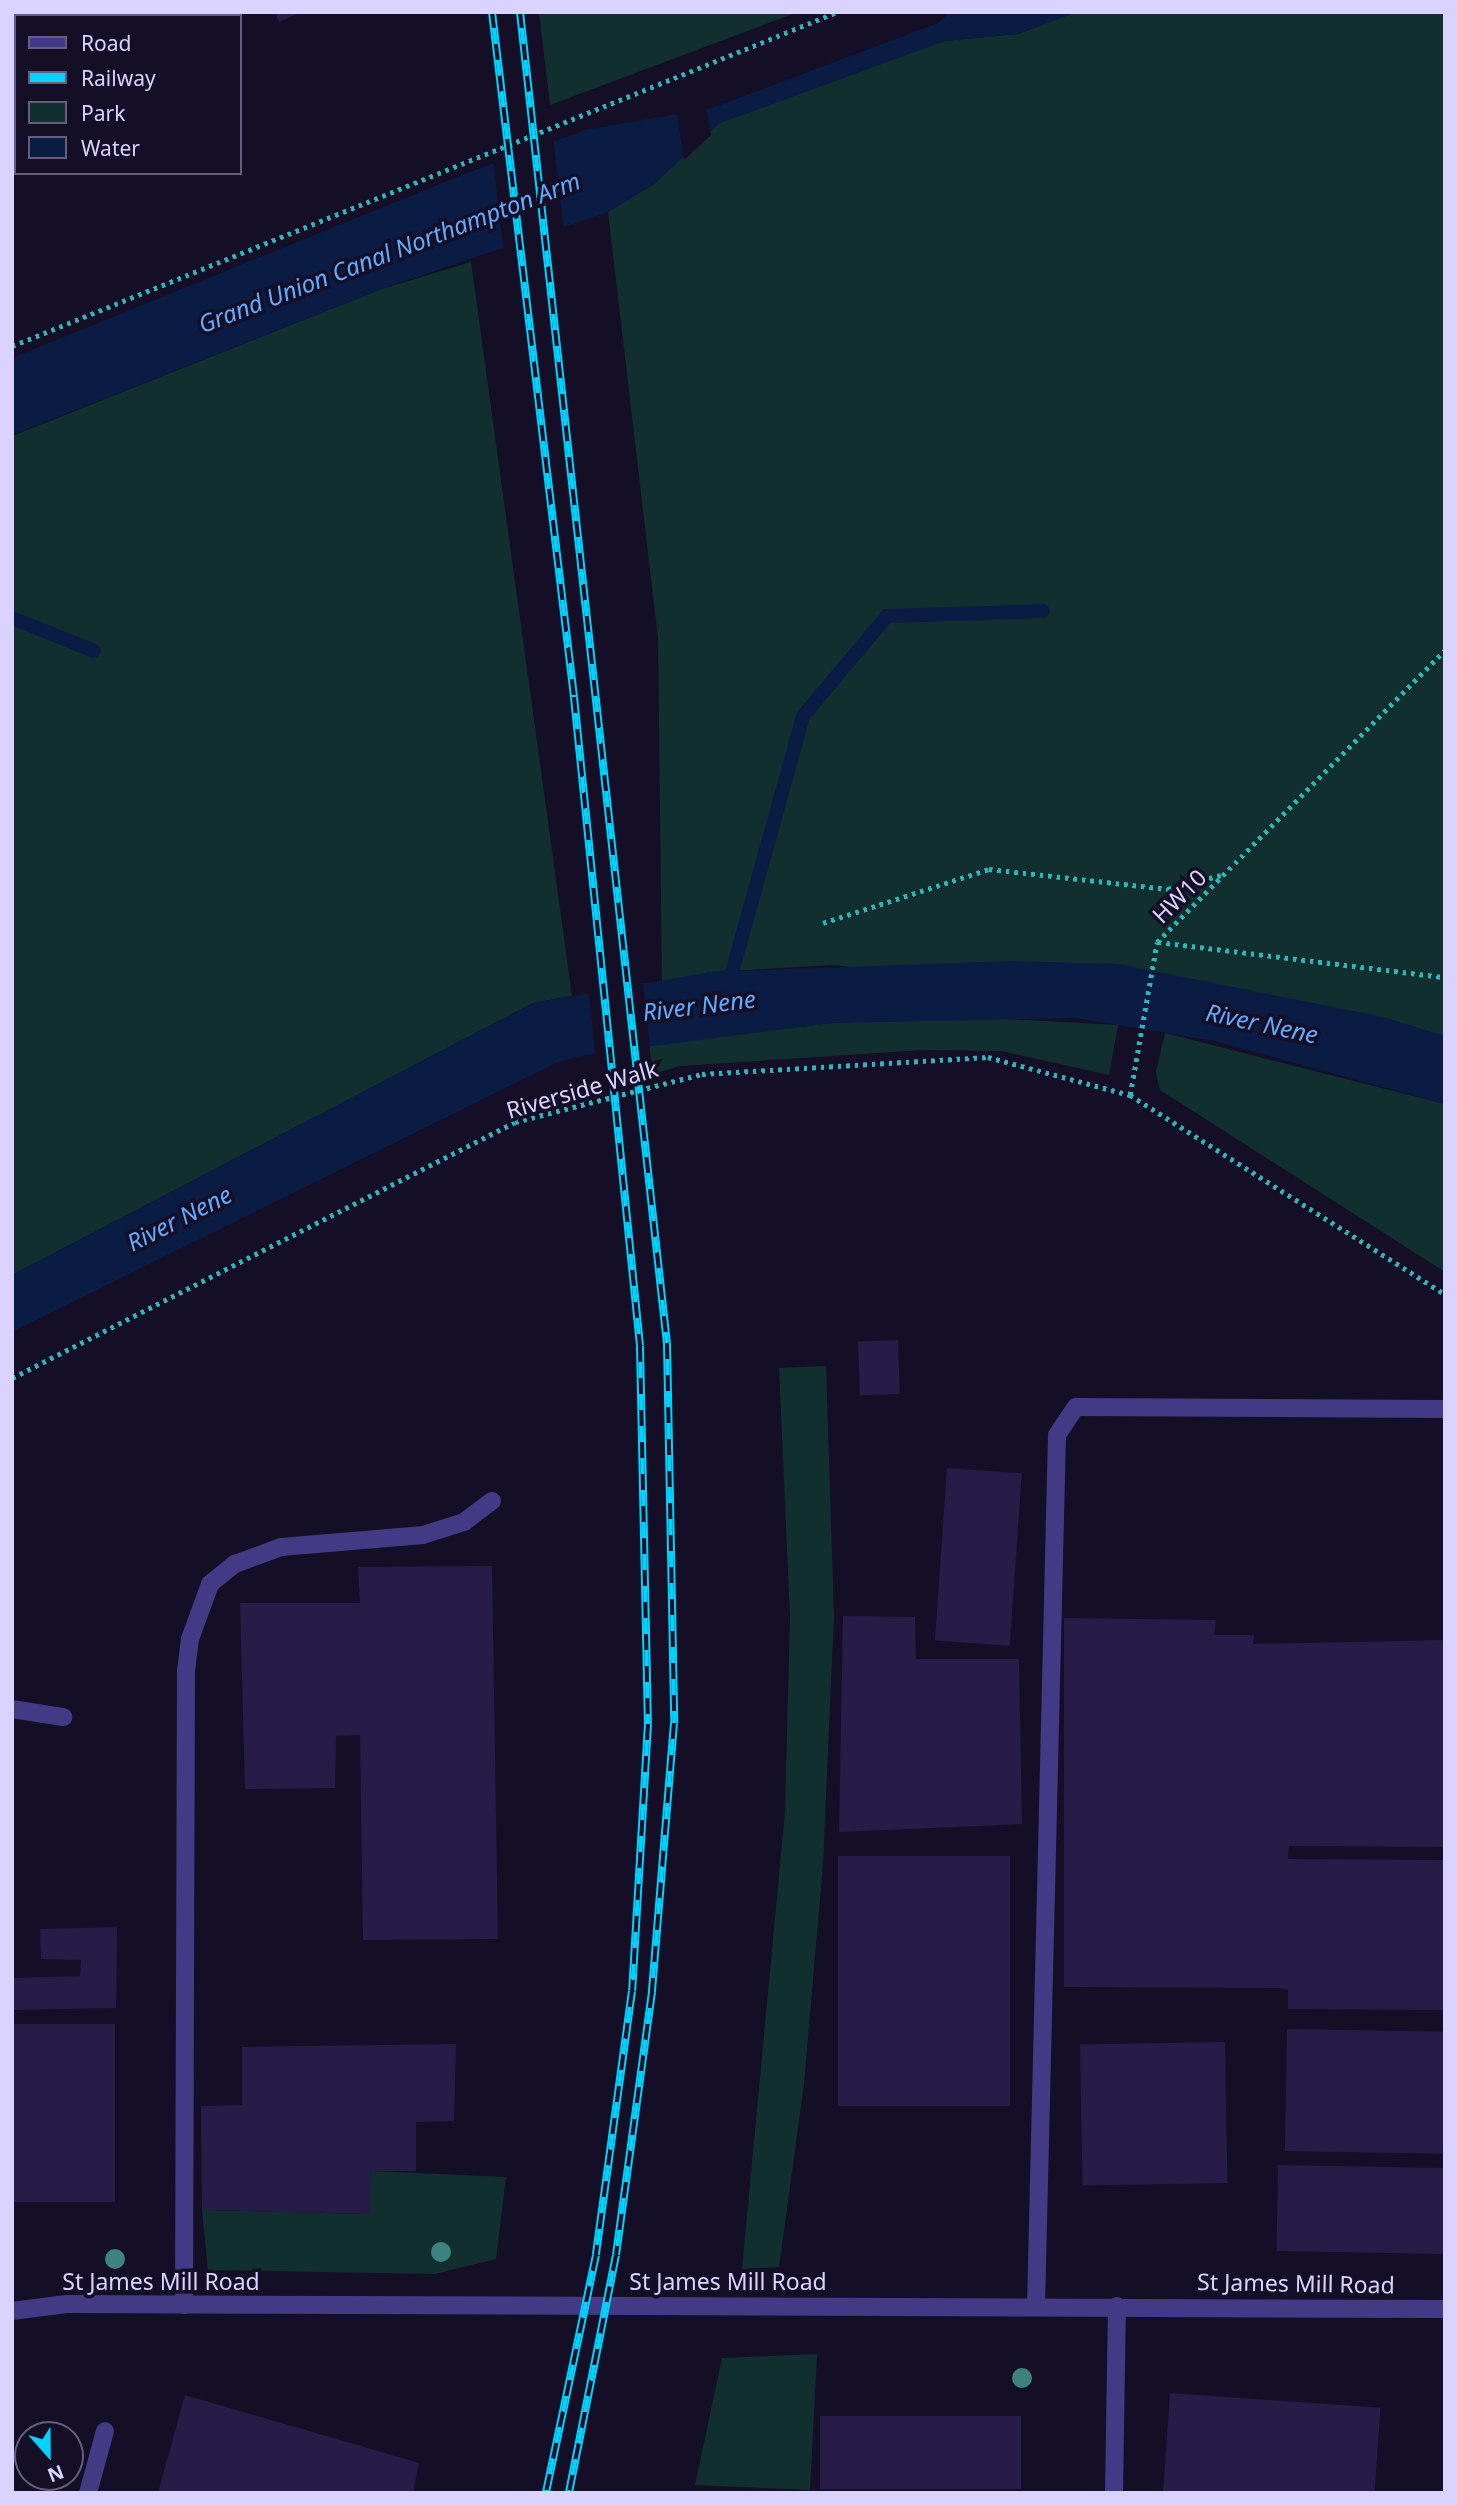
<!DOCTYPE html>
<style>
body{margin:0}
#map{position:relative;width:1457px;height:2505px;overflow:hidden;background:#140f26;font-family:"Noto Sans",sans-serif}
div>[style]{position:absolute}
.green>*{inset:0;background:#122f30}
.water>*{inset:0;background:#0a1b44}
.pier>*{inset:0;background:#140f26;transform-origin:0 0}
.stream>*{height:14px;margin:-7px;padding:0 7px;transform-origin:7px;border-radius:7px;background:#0a1b44}
.building>*{inset:0;background:#271b47;transform-origin:0 0}
.path>*{height:4.5px;margin-top:-2.25px;transform-origin:0;background:repeating-linear-gradient(90deg,#2fb6b8 0 3.5px,transparent 0 8.5px)}
.minor>*{height:18px;margin:-9px;padding:0 9px;transform-origin:9px;border-radius:9px;background:#423a85}
.rail>*{height:8px;margin-top:-4px;transform-origin:0;background:repeating-linear-gradient(90deg,#140f26 0 16px,#00d4fe 0 32px);box-sizing:border-box;border-block:2px solid #00d4fe}
.trees>*{width:20px;height:20px;margin:-10px;border-radius:50%;background:#3d827f}
span{translate:-50% -50%;white-space:nowrap;text-align:center;line-height:1.15;-webkit-text-stroke:7px #140f26;paint-order:stroke}
.street-label{font-size:23px;color:#dbd3ff}
.water-label{font-size:24px;color:#61abff;font-style:italic}
.frame{position:absolute;inset:0;border:14px solid #dbd3ff;pointer-events:none}
.legend{position:absolute;left:14px;top:14px;width:228px;height:161px;box-sizing:border-box;background:#140f26;border:2px solid #645d7d;margin:0;padding:9px 12px;list-style:none;font-size:21px;color:#dbd3ff}
.legend li{display:flex;align-items:center;gap:14px;height:35px}
.legend b{width:35px;border:2px solid #645d7d}
.north{position:absolute;left:14px;top:2421px;width:70px;height:70px;box-sizing:border-box;background:#140f26;border:2px solid #645d7d;border-radius:50%;rotate:159deg;font-size:19px;font-weight:700;line-height:28px;text-align:center;color:#dbd3ff}
.north::after{content:'';display:block;margin:auto;width:24px;height:32px;background:#00d4fe;clip-path:polygon(50% 0,100% 100%,50% 72%,0 100%)}
</style>
<div id="map">
<div class="green">
<div style="clip-path:polygon(539px 12px,798px 12px,550px 105px)"></div>
<div style="clip-path:polygon(1076px 12px,1445px 12px,1445px 1065px,1230px 1013px,833px 965px,710px 972px,662px 983px,658px 638px,608px 212px,654px 184px,731px 112px,945px 41px,1018px 34px)"></div>
<div style="clip-path:polygon(471px 262px,572px 996px,533px 1003px,12px 1275px,12px 436px,382px 289px)"></div>
<div style="clip-path:polygon(967px 1017px,1118px 1025px,1109px 1075px,1001px 1051px,924px 1050px,680px 1066px,653px 1074px,649px 1045px,832px 1023px)"></div>
<div style="clip-path:polygon(1165px 1033px,1445px 1104px,1445px 1272px,1160px 1090px,1156px 1072px)"></div>
<div style="clip-path:polygon(826px 1366px,834px 1616px,823px 1864px,804px 2084px,779px 2267px,742px 2269px,785px 1812px,790px 1616px,779px 1368px)"></div>
<div style="clip-path:polygon(371px 2171px,506px 2177px,496px 2259px,435px 2274px,208px 2270px,202px 2210px,369px 2214px)"></div>
<div style="clip-path:polygon(817px 2354px,810px 2490px,695px 2485px,722px 2358px)"></div>
</div>
<div class="water">
<div style="clip-path:polygon(950px 12px,1076px 12px,1018px 34px,945px 41px,718px 124px,654px 184px,608px 212px,382px 289px,12px 435px,12px 358px,472px 171px,585px 130px,712px 108px,938px 23px)"></div>
<div style="clip-path:polygon(1011px 961px,1118px 964px,1383px 1017px,1445px 1036px,1445px 1104px,1214px 1041px,1074px 1018px,832px 1023px,591px 1054px,558px 1062px,12px 1332px,12px 1275px,533px 1003px,710px 972px)"></div>
</div>
<div class="pier">
<div style="clip-path:polygon(706px 105px,711px 135px,684px 160px,676px 109px)"></div>
<div style="clip-path:polygon(553px 137px,564px 232px,504px 253px,493px 159px)"></div>
<div style="left:643px;top:982px;width:66px;height:55px;rotate:84deg"></div>
</div>
<div class="stream">
<div style="left:12px;top:618px;width:88px;rotate:21.9deg"></div>
<div style="left:728px;top:987px;width:281px;rotate:-74.5deg"></div>
<div style="left:803px;top:716px;width:131px;rotate:-50deg"></div>
<div style="left:887px;top:616px;width:156px;rotate:-1.8deg"></div>
</div>
<div class="building">
<div style="clip-path:polygon(12px 12px,49px 12px,16px 16px,12px 28px)"></div>
<div style="clip-path:polygon(275px 12px,302px 12px,279px 22px)"></div>
<div style="left:898px;top:1340px;width:54px;height:40px;rotate:88deg"></div>
<div style="left:947px;top:1468px;width:75px;height:173px;rotate:4deg"></div>
<div style="clip-path:polygon(492px 1566px,498px 1939px,363px 1940px,360px 1735px,336px 1736px,335px 1788px,245px 1789px,240px 1603px,360px 1603px,358px 1567px)"></div>
<div style="clip-path:polygon(843px 1616px,915px 1617px,916px 1659px,1019px 1659px,1022px 1824px,839px 1832px)"></div>
<div style="clip-path:polygon(1064px 1618px,1216px 1620px,1214px 1635px,1254px 1635px,1253px 1644px,1445px 1640px,1445px 1847px,1289px 1846px,1288px 1859px,1445px 1860px,1445px 2010px,1288px 2009px,1288px 1990px,1278px 1988px,1064px 1987px)"></div>
<div style="left:1010px;top:1856px;width:250px;height:172px;rotate:90deg"></div>
<div style="clip-path:polygon(117px 1927px,116px 2008px,12px 2010px,12px 1978px,80px 1976px,81px 1960px,41px 1959px,40px 1929px)"></div>
<div style="left:12px;top:2024px;width:103px;height:178px"></div>
<div style="left:1287px;top:2029px;width:158px;height:122px;rotate:1deg"></div>
<div style="left:1225px;top:2042px;width:141px;height:145px;rotate:89deg"></div>
<div style="clip-path:polygon(456px 2044px,454px 2121px,416px 2122px,416px 2171px,371px 2171px,370px 2214px,202px 2210px,201px 2106px,242px 2105px,242px 2047px)"></div>
<div style="left:1278px;top:2165px;width:167px;height:86px;rotate:1deg"></div>
<div style="left:1170px;top:2393px;width:211px;height:100px;rotate:4deg"></div>
<div style="clip-path:polygon(185px 2395px,419px 2463px,413px 2493px,158px 2493px)"></div>
<div style="left:1021px;top:2416px;width:73px;height:201px;rotate:90deg"></div>
</div>
<div class="path">
<div style="left:12px;top:346px;width:890px;rotate:-22.04deg"></div>
<div style="left:823px;top:923px;width:175px;rotate:-18deg"></div>
<div style="left:989px;top:869px;width:180px;rotate:6.4deg"></div>
<div style="left:1168px;top:889px;width:59px;rotate:-14.7deg"></div>
<div style="left:1157px;top:942px;width:410px;rotate:-45.4deg"></div>
<div style="left:1158px;top:942px;width:289px;rotate:7deg"></div>
<div style="left:1130px;top:1095px;width:155px;rotate:-80deg"></div>
<div style="left:12px;top:1378px;width:564px;rotate:-26.97deg"></div>
<div style="left:515px;top:1122px;width:193px;rotate:-14.4deg"></div>
<div style="left:702px;top:1074px;width:287px;rotate:-3.4deg"></div>
<div style="left:988px;top:1057px;width:147px;rotate:15deg"></div>
<div style="left:1130px;top:1095px;width:373px;rotate:32.3deg"></div>
</div>
<div class="minor">
<div style="left:12px;top:1709px;width:52px;rotate:8.9deg"></div>
<div style="left:184px;top:2305px;width:634px;rotate:-89.82deg"></div>
<div style="left:186px;top:1671px;width:32px;rotate:-83deg"></div>
<div style="left:190px;top:1639px;width:59px;rotate:-70deg"></div>
<div style="left:210px;top:1584px;width:32px;rotate:-39deg"></div>
<div style="left:235px;top:1564px;width:49px;rotate:-20.3deg"></div>
<div style="left:281px;top:1547px;width:143px;rotate:-4.8deg"></div>
<div style="left:423px;top:1535px;width:43px;rotate:-17.6deg"></div>
<div style="left:464px;top:1522px;width:35px;rotate:-37deg"></div>
<div style="left:1036px;top:2306px;width:871px;rotate:-88.62deg"></div>
<div style="left:1057px;top:1435px;width:34px;rotate:-56deg"></div>
<div style="left:1076px;top:1407px;width:369px;rotate:0.3deg"></div>
<div style="left:12px;top:2311px;width:55px;rotate:-7.3deg"></div>
<div style="left:67px;top:2304px;width:1378px;rotate:0.21deg"></div>
<div style="left:88px;top:2493px;width:64px;rotate:-74.7deg"></div>
<div style="left:1114px;top:2493px;width:187px;rotate:-89.1deg"></div>
</div>
<div class="rail">
<div style="left:492px;top:12px;width:690px;rotate:83.17deg"></div>
<div style="left:574px;top:697px;width:652px;rotate:84.19deg"></div>
<div style="left:640px;top:1346px;width:378px;rotate:88.8deg"></div>
<div style="left:648px;top:1724px;width:267px;rotate:93.4deg"></div>
<div style="left:632px;top:1991px;width:266px;rotate:97.8deg"></div>
<div style="left:596px;top:2255px;width:243px;rotate:101.9deg"></div>
<div style="left:520px;top:12px;width:1339px;rotate:83.7deg"></div>
<div style="left:667px;top:1343px;width:380px;rotate:88.9deg"></div>
<div style="left:674px;top:1723px;width:270px;rotate:94.7deg"></div>
<div style="left:652px;top:1992px;width:265px;rotate:97.8deg"></div>
<div style="left:616px;top:2255px;width:243px;rotate:101.2deg"></div>
</div>
<div class="trees">
<div style="left:441px;top:2252px"></div>
<div style="left:115px;top:2259px"></div>
<div style="left:1022px;top:2378px"></div>
</div>
<div class="street-label">
<span style="left:1179px;top:896px;rotate:-45deg">HW10</span>
<span style="left:582px;top:1089px;rotate:-16deg">Riverside Walk</span>
<span style="left:161px;top:2281px">St James Mill Road</span>
<span style="left:728px;top:2281px">St James Mill Road</span>
<span style="left:1296px;top:2283px;rotate:1deg">St James Mill Road</span>
</div>
<div class="water-label">
<span style="left:389px;top:252px;rotate:-21deg">Grand Union Canal Northampton Arm</span>
<span style="left:699px;top:1005px;rotate:-7deg">River Nene</span>
<span style="left:1262px;top:1023px;rotate:12deg">River Nene</span>
<span style="left:179px;top:1218px;rotate:-27deg">River Nene</span>
</div>
<div class="frame"></div>
<ul class="legend">
<li><b style="height:9px;background:#423a85"></b>Road</li>
<li><b style="height:9px;background:#00d4fe"></b>Railway</li>
<li><b style="height:19px;background:#122f30"></b>Park</li>
<li><b style="height:19px;background:#0a1b44"></b>Water</li>
</ul>
<div class="north">N</div>
</div>
